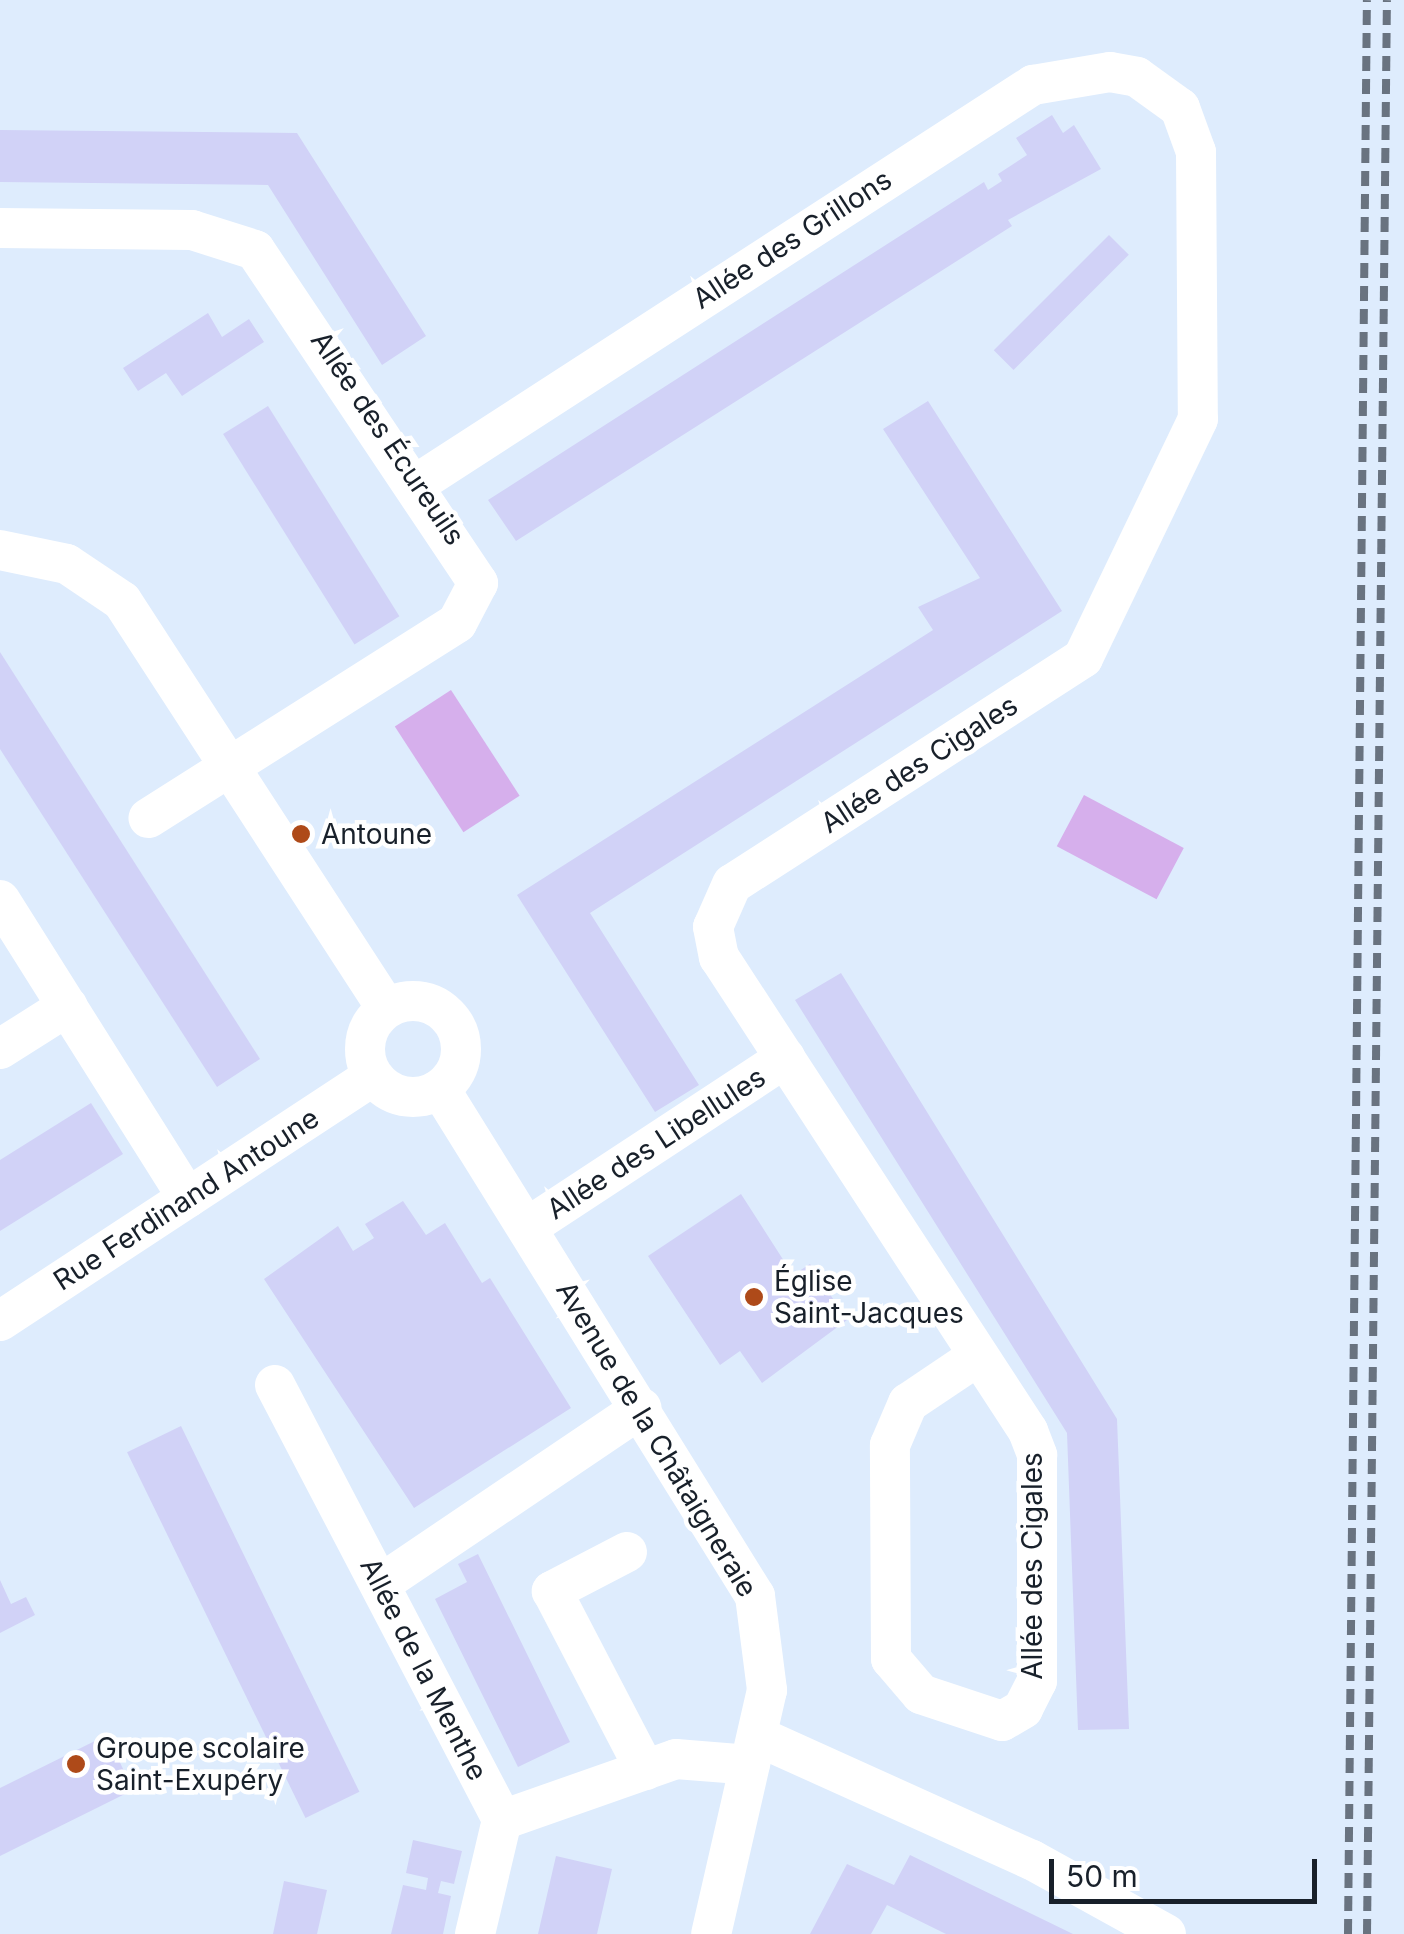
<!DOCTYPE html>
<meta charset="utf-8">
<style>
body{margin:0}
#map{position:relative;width:1404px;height:1934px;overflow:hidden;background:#deecfd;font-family:Inter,sans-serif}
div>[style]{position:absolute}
.green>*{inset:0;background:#d6afec;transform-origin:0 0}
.building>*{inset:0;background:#d1d2f7;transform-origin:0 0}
.minor>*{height:40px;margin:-20px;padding:0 20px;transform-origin:20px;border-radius:20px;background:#fff}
.minor>.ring{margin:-20px;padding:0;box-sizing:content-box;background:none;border:40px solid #fff;border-radius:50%}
.rail>*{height:8px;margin-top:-4px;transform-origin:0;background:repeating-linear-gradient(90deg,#697380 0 15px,transparent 0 23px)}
.dots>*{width:28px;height:28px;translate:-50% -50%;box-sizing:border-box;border:5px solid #fff;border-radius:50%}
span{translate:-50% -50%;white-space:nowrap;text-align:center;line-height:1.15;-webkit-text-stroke:9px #fff;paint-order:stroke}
.street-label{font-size:28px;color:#18202a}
.poi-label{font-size:28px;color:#18202a}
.left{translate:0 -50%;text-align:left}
.scale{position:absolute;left:1049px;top:1859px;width:268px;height:45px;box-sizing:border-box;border:5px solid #18202a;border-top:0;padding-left:12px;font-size:30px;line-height:35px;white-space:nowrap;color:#18202a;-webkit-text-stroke:8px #fff;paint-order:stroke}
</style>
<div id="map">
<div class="green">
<div style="left:451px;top:690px;width:126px;height:67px;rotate:57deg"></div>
<div style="left:1084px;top:795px;width:113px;height:58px;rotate:28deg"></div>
</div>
<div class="building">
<div style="clip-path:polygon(1052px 115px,1063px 133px,1074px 125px,1101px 169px,1008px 220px,1012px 226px,516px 541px,488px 500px,984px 182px,988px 190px,1002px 181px,998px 174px,1027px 155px,1016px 138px)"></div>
<div style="clip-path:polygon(0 130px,297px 133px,426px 336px,382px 365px,268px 185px,0 182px)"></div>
<div style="left:1109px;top:235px;width:28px;height:163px;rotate:45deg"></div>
<div style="clip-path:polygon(208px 313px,222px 337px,249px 319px,264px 342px,182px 396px,166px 373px,138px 391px,123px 368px)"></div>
<div style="clip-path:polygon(928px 401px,1062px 611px,590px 913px,699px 1085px,655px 1112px,517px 895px,933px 630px,918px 607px,980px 578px,883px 429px)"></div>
<div style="left:268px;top:406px;width:248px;height:53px;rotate:58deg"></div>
<div style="clip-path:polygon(0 652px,260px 1059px,217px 1087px,0 749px)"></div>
<div style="clip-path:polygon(841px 973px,1117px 1419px,1129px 1729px,1078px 1730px,1067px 1433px,795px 1000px)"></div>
<div style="clip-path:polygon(91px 1103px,123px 1154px,0 1231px,0 1160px)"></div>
<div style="clip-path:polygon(741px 1194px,793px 1275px,810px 1264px,847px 1320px,762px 1383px,740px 1351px,720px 1365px,648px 1256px)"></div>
<div style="clip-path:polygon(403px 1201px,426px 1235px,445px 1223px,482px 1283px,490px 1278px,571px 1408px,414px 1508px,264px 1279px,338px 1226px,353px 1251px,374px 1238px,365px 1224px)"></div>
<div style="left:181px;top:1426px;width:407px;height:60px;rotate:64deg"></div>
<div style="clip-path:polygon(478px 1554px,570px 1742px,518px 1767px,435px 1599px,467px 1582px,458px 1564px)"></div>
<div style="clip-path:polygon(0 1580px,11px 1604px,26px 1597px,35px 1615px,0 1633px)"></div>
<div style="clip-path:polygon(107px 1735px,133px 1790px,0 1856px,0 1788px)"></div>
<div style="clip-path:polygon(413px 1840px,462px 1851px,454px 1884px,441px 1881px,438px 1893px,451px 1896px,443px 1934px,391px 1934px,403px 1885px,426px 1890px,428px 1878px,406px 1873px)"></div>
<div style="clip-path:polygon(910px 1855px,1073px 1934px,946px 1934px,887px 1905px,871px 1934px,810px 1934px,847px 1864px,894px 1885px)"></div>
<div style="clip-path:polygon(556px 1856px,612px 1869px,597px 1934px,538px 1934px)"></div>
<div style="clip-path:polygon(284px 1881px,327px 1890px,317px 1934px,273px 1934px)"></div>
</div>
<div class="minor">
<div style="left:0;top:228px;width:192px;rotate:0.6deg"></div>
<div style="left:192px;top:230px;width:66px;rotate:17.6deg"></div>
<div style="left:255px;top:250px;width:401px;rotate:56.2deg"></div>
<div style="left:478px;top:583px;width:45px;rotate:117.7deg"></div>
<div style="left:457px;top:623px;width:365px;rotate:147.7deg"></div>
<div style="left:418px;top:483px;width:733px;rotate:-32.91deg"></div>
<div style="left:1033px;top:85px;width:78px;rotate:-9.6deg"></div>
<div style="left:1110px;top:72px;width:27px;rotate:10deg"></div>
<div style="left:1137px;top:77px;width:53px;rotate:35.8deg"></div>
<div style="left:1180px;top:108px;width:47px;rotate:70deg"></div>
<div style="left:1196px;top:152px;width:267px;rotate:89.6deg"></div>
<div style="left:1198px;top:419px;width:265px;rotate:115.7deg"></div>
<div style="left:1083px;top:658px;width:417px;rotate:147.2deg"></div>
<div style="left:732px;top:884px;width:47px;rotate:113.8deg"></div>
<div style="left:713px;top:927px;width:31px;rotate:79deg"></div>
<div style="left:719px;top:957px;width:566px;rotate:56.9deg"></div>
<div style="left:1028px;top:1431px;width:26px;rotate:69deg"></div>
<div style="left:1037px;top:1455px;width:226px;rotate:90deg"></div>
<div style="left:1037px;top:1681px;width:31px;rotate:117deg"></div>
<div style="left:1023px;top:1709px;width:24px;rotate:150deg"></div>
<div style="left:1002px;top:1721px;width:85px;rotate:-161.6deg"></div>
<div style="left:921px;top:1694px;width:46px;rotate:-130.6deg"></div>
<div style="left:891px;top:1659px;width:214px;rotate:-90.3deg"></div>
<div style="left:890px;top:1445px;width:46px;rotate:-66.8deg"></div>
<div style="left:908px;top:1403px;width:84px;rotate:-33.9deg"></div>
<div style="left:0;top:550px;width:68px;rotate:11.8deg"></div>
<div style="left:67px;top:564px;width:66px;rotate:33.9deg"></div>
<div style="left:122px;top:601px;width:485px;rotate:57deg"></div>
<div style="left:0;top:900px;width:352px;rotate:57.8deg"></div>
<div class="ring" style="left:365px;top:1001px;width:56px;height:56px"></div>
<div style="left:0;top:1049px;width:80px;rotate:-32.3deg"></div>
<div style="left:440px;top:1089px;width:597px;rotate:58.15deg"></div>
<div style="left:755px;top:1596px;width:95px;rotate:82.7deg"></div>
<div style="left:767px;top:1690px;width:250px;rotate:102.9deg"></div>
<div style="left:528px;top:1227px;width:308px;rotate:-33.3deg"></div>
<div style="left:0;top:1321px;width:445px;rotate:-33.3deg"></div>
<div style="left:275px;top:1385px;width:491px;rotate:62.4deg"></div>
<div style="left:502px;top:1820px;width:184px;rotate:-19.3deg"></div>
<div style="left:676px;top:1759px;width:74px;rotate:4.6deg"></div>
<div style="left:627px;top:1552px;width:85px;rotate:152.5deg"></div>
<div style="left:552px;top:1591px;width:202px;rotate:62.5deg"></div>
<div style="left:382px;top:1583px;width:313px;rotate:-34deg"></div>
<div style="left:757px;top:1736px;width:302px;rotate:24.3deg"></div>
<div style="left:1032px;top:1860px;width:153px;rotate:28.9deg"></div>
<div style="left:475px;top:1934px;width:117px;rotate:-76.7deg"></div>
</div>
<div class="rail">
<div style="left:1348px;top:1934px;width:1934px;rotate:-89.44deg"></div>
<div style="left:1367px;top:1934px;width:1934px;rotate:-89.41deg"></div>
</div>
<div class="dots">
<div style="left:301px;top:834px;background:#ae4a19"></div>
<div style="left:754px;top:1297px;background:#ae4a19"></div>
<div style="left:76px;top:1764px;background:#ae4a19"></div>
</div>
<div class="street-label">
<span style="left:792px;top:239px;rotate:-33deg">Allée des Grillons</span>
<span style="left:388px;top:438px;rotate:56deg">Allée des Écureuils</span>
<span style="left:919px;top:764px;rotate:-33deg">Allée des Cigales</span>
<span style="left:656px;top:1143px;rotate:-33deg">Allée des Libellules</span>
<span style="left:186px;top:1199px;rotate:-33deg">Rue Ferdinand Antoune</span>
<span style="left:657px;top:1439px;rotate:59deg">Avenue de la Châtaigneraie</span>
<span style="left:1032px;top:1566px;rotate:-90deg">Allée des Cigales</span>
<span style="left:424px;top:1669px;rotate:63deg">Allée de la Menthe</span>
</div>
<div class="poi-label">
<span class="left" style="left:321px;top:834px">Antoune</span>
<span class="left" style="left:774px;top:1297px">Église<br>Saint-Jacques</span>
<span class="left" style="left:96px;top:1764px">Groupe scolaire<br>Saint-Exupéry</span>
</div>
<div class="scale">50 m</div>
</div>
